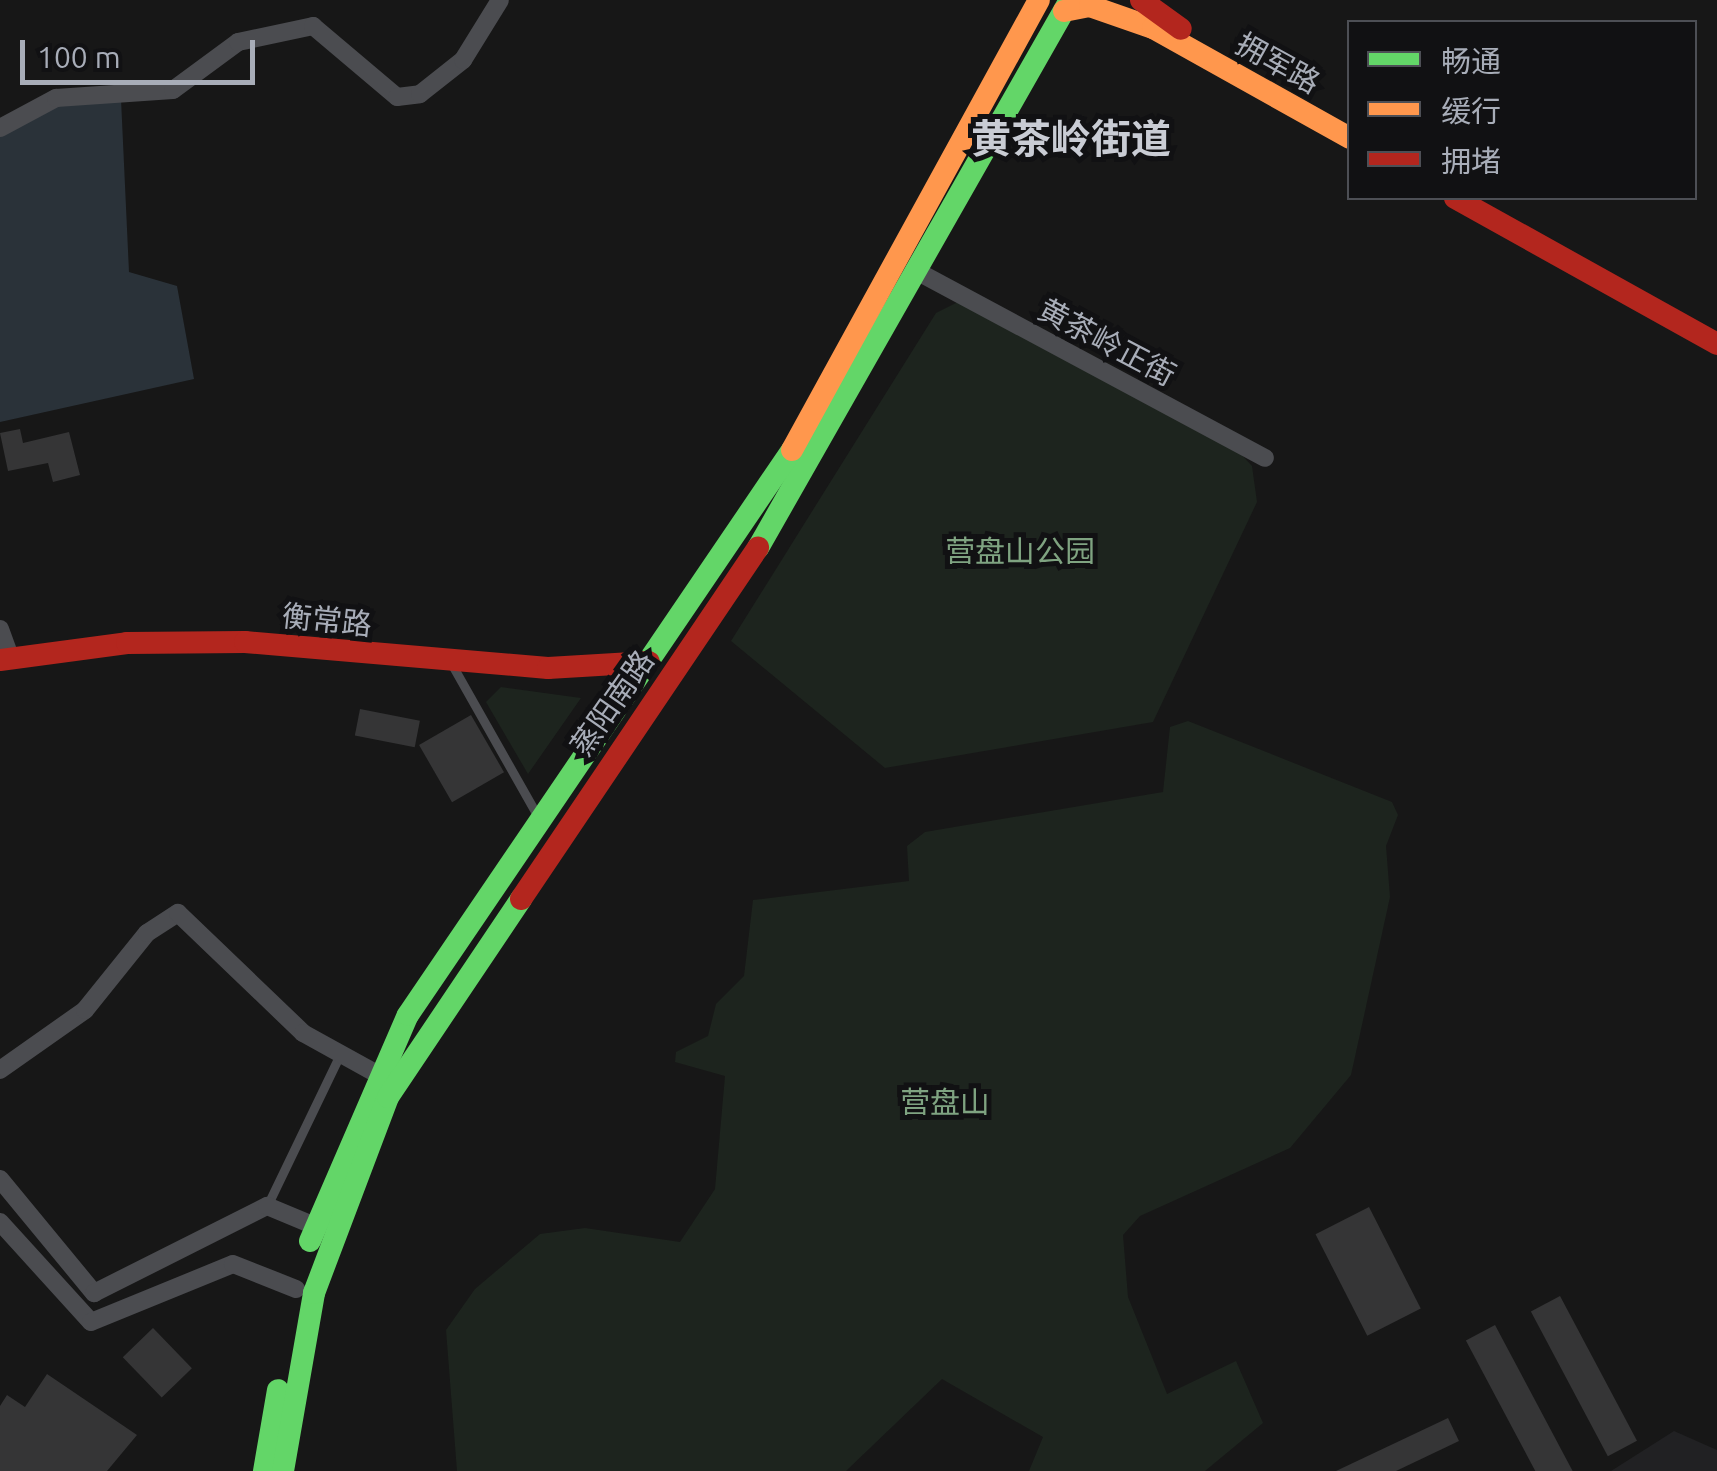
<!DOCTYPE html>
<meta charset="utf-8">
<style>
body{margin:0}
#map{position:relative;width:1717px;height:1471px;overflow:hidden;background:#171717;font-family:Ubuntu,"Noto Sans SC",sans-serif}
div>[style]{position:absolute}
.built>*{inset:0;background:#212123}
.green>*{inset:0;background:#1d241e}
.water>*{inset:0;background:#2a3239}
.building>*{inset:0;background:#353536;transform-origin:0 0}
.lane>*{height:9px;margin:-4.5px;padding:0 4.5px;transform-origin:4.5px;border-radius:4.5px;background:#4b4c50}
.street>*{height:18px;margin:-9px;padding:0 9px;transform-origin:9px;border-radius:9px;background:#4b4c50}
.fast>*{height:22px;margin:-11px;padding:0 11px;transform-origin:11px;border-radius:11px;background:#63d668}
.slow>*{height:22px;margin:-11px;padding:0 11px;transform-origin:11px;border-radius:11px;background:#ff974d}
.jam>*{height:22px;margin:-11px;padding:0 11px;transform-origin:11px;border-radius:11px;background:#b3261e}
span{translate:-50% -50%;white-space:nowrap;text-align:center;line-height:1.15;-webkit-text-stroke:10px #111113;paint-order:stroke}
.street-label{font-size:30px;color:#a8adb8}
.park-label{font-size:30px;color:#7fa381}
.district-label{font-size:40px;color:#c9ccd4;font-weight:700}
.legend{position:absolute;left:1347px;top:20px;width:350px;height:180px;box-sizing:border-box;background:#111113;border:2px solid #4d4f55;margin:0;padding:12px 18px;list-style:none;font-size:30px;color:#a8adb8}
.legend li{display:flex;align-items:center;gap:20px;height:50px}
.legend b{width:50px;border:2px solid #4d4f55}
.scale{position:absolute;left:20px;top:40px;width:235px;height:45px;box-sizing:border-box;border:5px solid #a8adb8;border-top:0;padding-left:12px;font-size:30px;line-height:35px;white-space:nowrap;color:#a8adb8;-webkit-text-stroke:8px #111113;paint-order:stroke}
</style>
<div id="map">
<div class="built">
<div style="clip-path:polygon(1674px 1431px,1717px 1450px,1717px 1471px,1611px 1471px)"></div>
</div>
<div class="green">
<div style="clip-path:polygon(958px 302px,1240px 453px,1252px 466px,1257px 502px,1153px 722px,885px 768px,731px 641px,936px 313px)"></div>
<div style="clip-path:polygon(501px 687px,581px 698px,528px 774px,486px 702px)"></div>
<div style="clip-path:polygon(1188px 721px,1392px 802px,1398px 815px,1386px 846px,1390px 897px,1351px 1075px,1290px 1148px,1140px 1216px,1123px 1235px,1128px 1297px,1167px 1394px,1236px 1361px,1263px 1423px,1205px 1471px,1029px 1471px,1043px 1437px,942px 1379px,846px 1471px,457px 1471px,446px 1330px,475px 1289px,540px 1234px,585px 1228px,680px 1242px,715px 1189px,725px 1076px,675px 1062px,676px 1052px,708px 1036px,716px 1004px,744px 976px,753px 900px,909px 881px,907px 846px,925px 832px,1163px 792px,1170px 727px)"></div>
</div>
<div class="water">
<div style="clip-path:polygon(61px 99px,121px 99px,129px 272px,177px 286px,194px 379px,0 422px,0 131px)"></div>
</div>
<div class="building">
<div style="clip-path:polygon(20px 429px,23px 443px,69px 432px,80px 475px,53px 482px,48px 463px,8px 471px,0 433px)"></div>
<div style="left:360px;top:709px;width:61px;height:27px;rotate:11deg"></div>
<div style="left:471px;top:715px;width:66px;height:60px;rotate:60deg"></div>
<div style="left:1369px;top:1207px;width:114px;height:60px;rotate:63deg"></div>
<div style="left:1560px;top:1296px;width:164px;height:33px;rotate:62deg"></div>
<div style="left:1495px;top:1325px;width:166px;height:33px;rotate:62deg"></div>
<div style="left:153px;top:1328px;width:56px;height:42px;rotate:46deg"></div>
<div style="clip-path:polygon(47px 1374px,137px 1435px,107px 1471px,0 1471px,0 1406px,7px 1395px,25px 1407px)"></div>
<div style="clip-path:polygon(1448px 1418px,1459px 1441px,1396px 1471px,1336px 1471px)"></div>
</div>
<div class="lane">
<div style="left:451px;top:663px;width:175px;rotate:60.5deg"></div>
<div style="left:267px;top:1206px;width:169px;rotate:-64.3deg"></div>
</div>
<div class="street">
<div style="left:0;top:128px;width:64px;rotate:-28.2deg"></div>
<div style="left:56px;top:98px;width:117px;rotate:-3.9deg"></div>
<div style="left:173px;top:90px;width:81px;rotate:-36.4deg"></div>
<div style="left:238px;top:42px;width:77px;rotate:-12deg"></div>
<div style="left:313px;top:26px;width:110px;rotate:40.2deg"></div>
<div style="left:397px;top:97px;width:23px;rotate:-7deg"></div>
<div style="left:420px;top:94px;width:55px;rotate:-38.3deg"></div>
<div style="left:463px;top:60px;width:70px;rotate:-58.3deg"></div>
<div style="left:922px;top:274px;width:389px;rotate:28.2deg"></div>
<div style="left:0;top:629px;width:32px;rotate:70deg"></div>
<div style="left:0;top:1070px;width:104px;rotate:-35.2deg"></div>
<div style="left:85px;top:1010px;width:99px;rotate:-51.2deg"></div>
<div style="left:147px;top:933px;width:37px;rotate:-33deg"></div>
<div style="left:178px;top:913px;width:173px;rotate:43.8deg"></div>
<div style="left:303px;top:1033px;width:85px;rotate:29deg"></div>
<div style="left:0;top:1179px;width:148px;rotate:50.5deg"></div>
<div style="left:94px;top:1293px;width:194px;rotate:-26.7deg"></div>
<div style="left:267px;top:1206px;width:52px;rotate:22.6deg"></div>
<div style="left:0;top:1222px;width:135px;rotate:47.7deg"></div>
<div style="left:91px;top:1322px;width:153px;rotate:-22.2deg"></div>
<div style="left:233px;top:1264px;width:68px;rotate:21.6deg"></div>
</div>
<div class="fast">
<div style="left:758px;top:548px;width:631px;rotate:-60.35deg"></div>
<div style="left:310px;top:1241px;width:246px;rotate:-66.6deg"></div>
<div style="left:408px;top:1015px;width:683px;rotate:-55.8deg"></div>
<div style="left:264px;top:1471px;width:82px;rotate:-80.2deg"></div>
<div style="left:283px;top:1471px;width:181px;rotate:-80.1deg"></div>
<div style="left:314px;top:1293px;width:210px;rotate:-69.3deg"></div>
<div style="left:388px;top:1097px;width:239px;rotate:-56.1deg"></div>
</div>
<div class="slow">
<div style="left:1064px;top:11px;width:26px;rotate:-11deg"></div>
<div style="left:1090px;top:6px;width:67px;rotate:19.2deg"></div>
<div style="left:1153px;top:28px;width:226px;rotate:29.2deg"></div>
<div style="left:792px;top:450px;width:513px;rotate:-61.24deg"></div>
</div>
<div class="jam">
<div style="left:1141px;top:0;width:49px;rotate:35.9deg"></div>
<div style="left:1455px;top:198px;width:300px;rotate:29.1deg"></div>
<div style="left:0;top:660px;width:128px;rotate:-7.6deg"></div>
<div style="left:127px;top:643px;width:118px;rotate:-0.5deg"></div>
<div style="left:245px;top:642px;width:304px;rotate:4.9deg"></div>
<div style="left:548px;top:668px;width:101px;rotate:-3.4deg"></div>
<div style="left:521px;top:899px;width:424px;rotate:-56deg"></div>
</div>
<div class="street-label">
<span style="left:1278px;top:63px;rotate:29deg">拥军路</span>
<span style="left:1107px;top:342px;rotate:28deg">黄茶岭正街</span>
<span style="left:327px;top:620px;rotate:6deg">衡常路</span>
<span style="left:612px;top:703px;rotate:-55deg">蒸阳南路</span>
</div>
<div class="park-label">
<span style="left:1020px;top:551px">营盘山公园</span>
<span style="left:945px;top:1102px">营盘山</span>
</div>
<div class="district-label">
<span style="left:1071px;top:139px">黄茶岭街道</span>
</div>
<ul class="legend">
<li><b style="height:12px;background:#63d668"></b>畅通</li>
<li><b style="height:12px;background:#ff974d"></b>缓行</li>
<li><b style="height:12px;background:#b3261e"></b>拥堵</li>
</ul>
<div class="scale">100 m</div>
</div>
